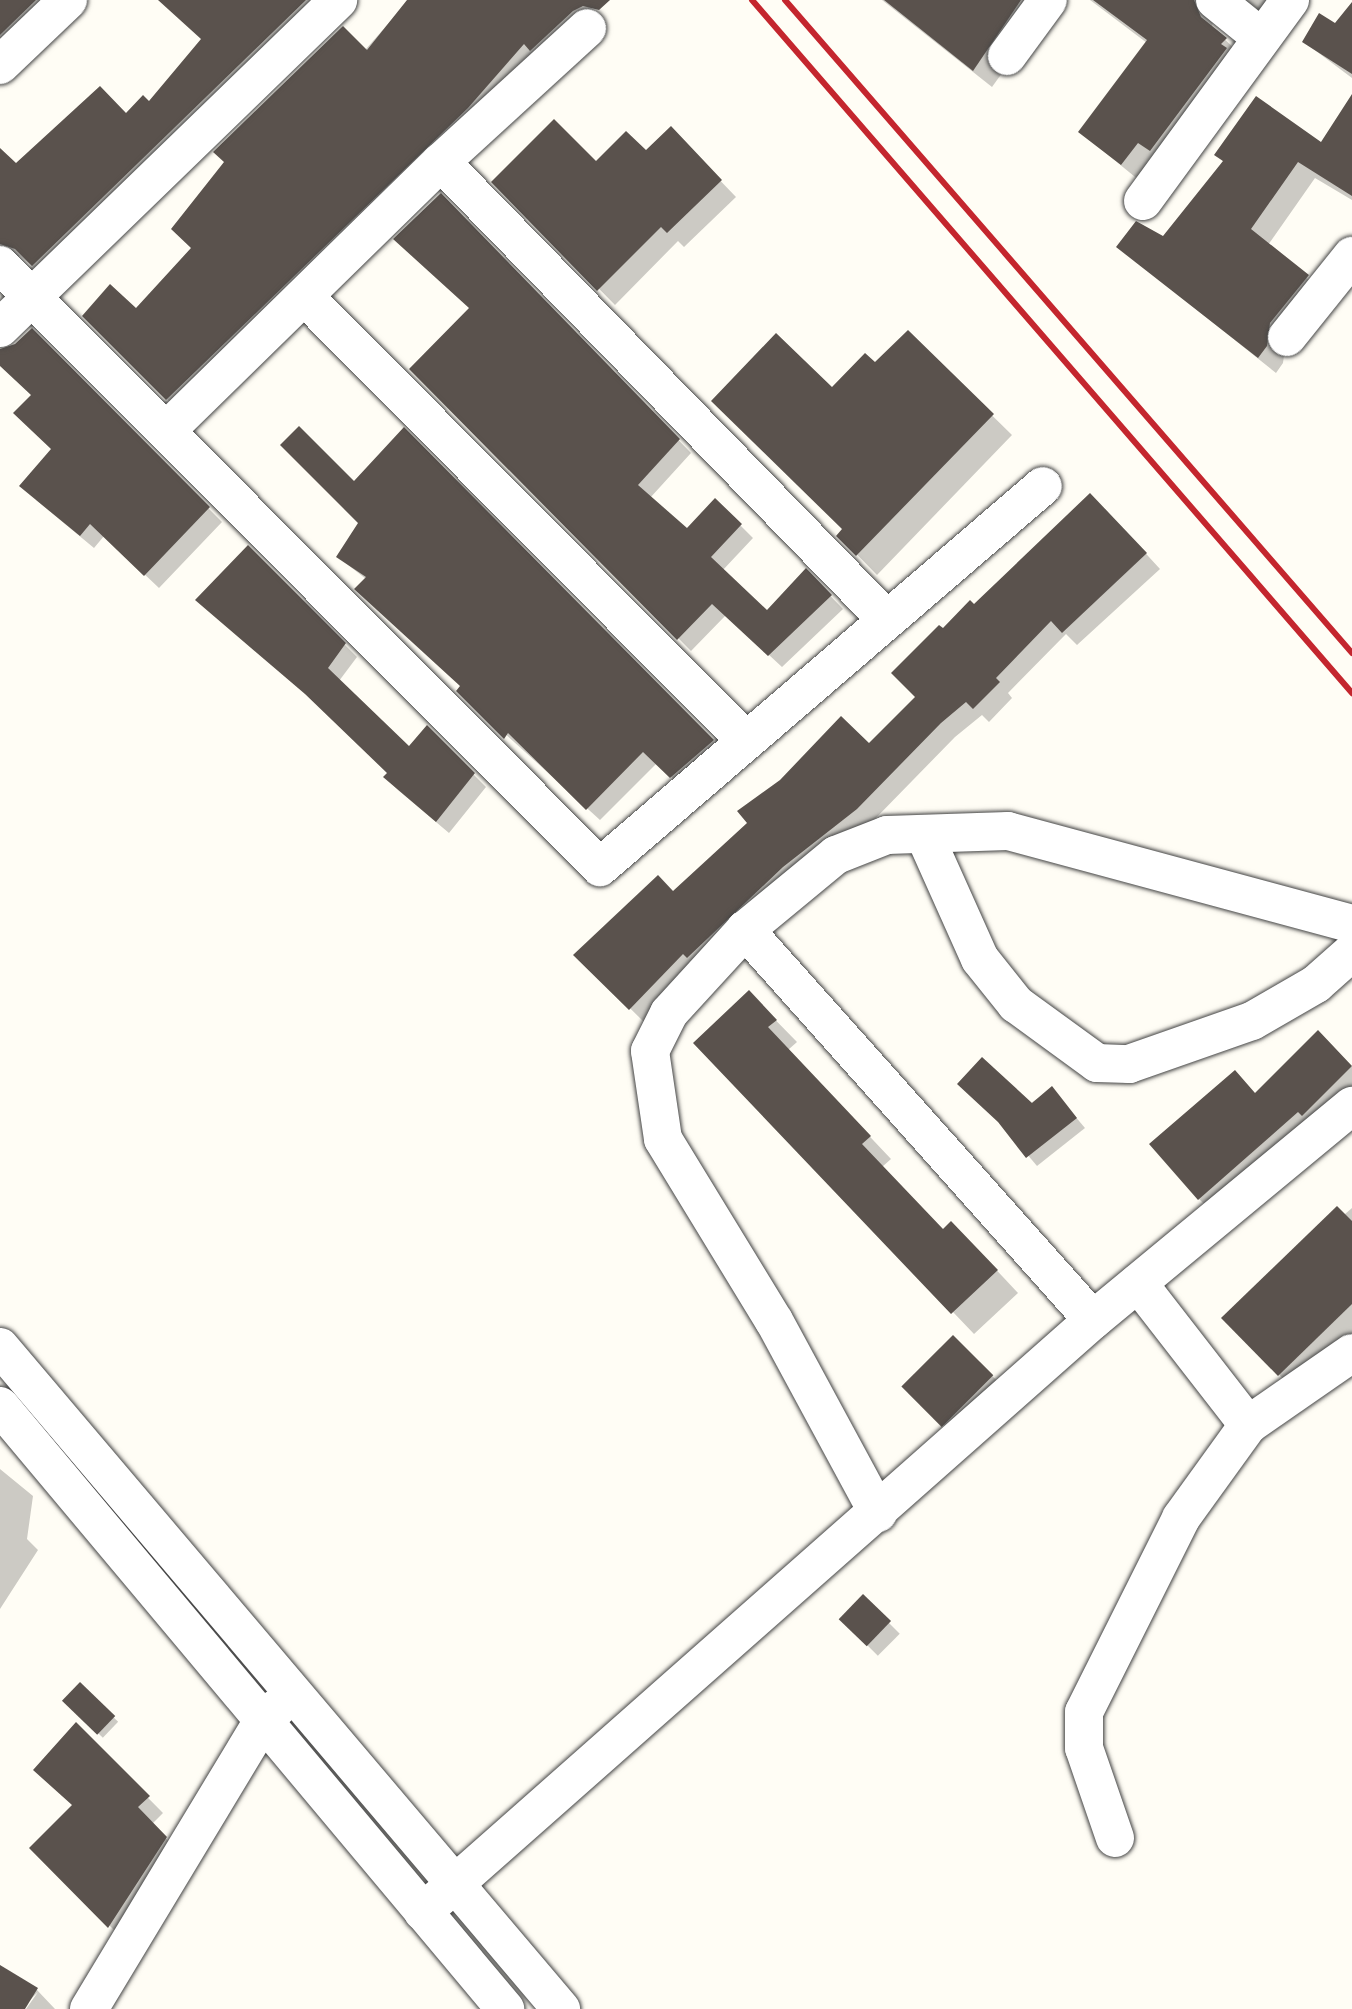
<!DOCTYPE html>
<style>
body{margin:0}
#map{position:relative;width:1352px;height:2009px;overflow:hidden;background:#fffdf5;font-family:"Source Serif 4",serif}
div>[style]{position:absolute}
.shadow>*{inset:0;background:#0003;transform-origin:0 0}
.building>*{inset:0;background:#5a524d;transform-origin:0 0}
.roads{filter:drop-shadow(0 0 2px #444) drop-shadow(0 0 2px #444)}
.minor>*{height:38px;margin:-19px;padding:0 19px;transform-origin:19px;border-radius:19px;background:#fff}
.rail>*{height:6px;margin:-3px;padding:0 3px;transform-origin:3px;border-radius:3px;background:#c4262e}
span{translate:-50% -50%;white-space:nowrap;text-align:center;line-height:1.15;-webkit-text-stroke:8px #fff;paint-order:stroke}
</style>
<div id="map">
<div class="shadow">
<div style="clip-path:polygon(0 0,64px 0,0 61px)"></div>
<div style="clip-path:polygon(184px 0,334px 0,47px 278px,20px 256px,0 262px,0 151px,16px 166px,149px 103px,203px 40px)"></div>
<div style="clip-path:polygon(409px 0,584px 0,604px 22px,588px 26px,182px 414px,84px 316px,136px 311px)"></div>
<div style="clip-path:polygon(882px 0,1055px 0,992px 87px)"></div>
<div style="clip-path:polygon(1090px 0,1226px 0,1216px 3px,1212px 27px,1243px 57px,1140px 181px,1080px 132px,1147px 43px)"></div>
<div style="clip-path:polygon(1245px 0,1291px 0,1274px 21px)"></div>
<div style="clip-path:polygon(1352px 5px,1352px 78px,1304px 42px,1335px 26px)"></div>
<div style="clip-path:polygon(1352px 97px,1352px 200px,1315px 178px,1268px 245px,1324px 293px,1286px 340px,1283px 363px,1276px 373px,1118px 247px,1164px 239px,1224px 162px,1217px 155px,1321px 145px)"></div>
<div style="clip-path:polygon(686px 145px,736px 197px,684px 247px,678px 241px,615px 305px,494px 182px)"></div>
<div style="clip-path:polygon(441px 196px,691px 453px,650px 498px,687px 530px,715px 501px,741px 526px,753px 538px,722px 571px,767px 613px,806px 571px,843px 609px,782px 667px,726px 615px,691px 651px,412px 369px,471px 308px)"></div>
<div style="clip-path:polygon(32px 331px,222px 522px,159px 588px,104px 536px,94px 548px,36px 500px,53px 449px,33px 395px,0 365px,0 349px,7px 351px)"></div>
<div style="clip-path:polygon(908px 333px,1012px 435px,877px 575px,839px 536px,845px 529px,832px 390px,875px 365px)"></div>
<div style="clip-path:polygon(404px 430px,725px 753px,684px 789px,657px 763px,600px 820px,458px 691px,462px 686px,366px 579px,338px 557px,361px 523px,354px 484px)"></div>
<div style="clip-path:polygon(1105px 509px,1160px 569px,1077px 645px,1066px 634px,1008px 693px,1012px 698px,989px 722px,982px 715px,955px 737px,871px 823px,645px 1023px,576px 955px,674px 893px,869px 746px,917px 697px,943px 631px)"></div>
<div style="clip-path:polygon(248px 548px,357px 657px,339px 681px,410px 749px,427px 728px,486px 787px,449px 833px,398px 790px,385px 777px,389px 773px,320px 707px)"></div>
<div style="clip-path:polygon(749px 993px,797px 1042px,788px 1050px,891px 1159px,882px 1167px,943px 1231px,973px 1245px,1018px 1293px,974px 1334px,696px 1043px)"></div>
<div style="clip-path:polygon(1318px 1033px,1352px 1067px,1352px 1095px,1214px 1213px,1199px 1199px,1256px 1095px)"></div>
<div style="clip-path:polygon(1052px 1089px,1085px 1128px,1037px 1166px,1001px 1123px)"></div>
<div style="clip-path:polygon(1352px 1208px,1352px 1334px,1294px 1390px,1224px 1318px)"></div>
<div style="left:953px;top:1338px;width:70px;height:69px;rotate:44deg"></div>
<div style="clip-path:polygon(0 1469px,33px 1496px,27px 1539px,38px 1550px,0 1609px)"></div>
<div style="left:863px;top:1597px;width:52px;height:31px;rotate:45deg"></div>
<div style="left:80px;top:1685px;width:53px;height:22px;rotate:44deg"></div>
<div style="clip-path:polygon(76px 1725px,163px 1813px,152px 1824px,181px 1854px,125px 1941px,32px 1848px,74px 1806px)"></div>
<div style="clip-path:polygon(0 1967px,37px 1990px,55px 2009px,26px 2009px,38px 1992px,21px 2009px,0 2009px)"></div>
</div>
<div class="building">
<div style="clip-path:polygon(0 0,36px 0,0 35px)"></div>
<div style="clip-path:polygon(158px 0,306px 0,32px 266px,15px 249px,0 244px,0 148px,16px 163px,100px 86px,126px 113px,143px 95px,149px 101px,201px 39px)"></div>
<div style="clip-path:polygon(407px 0,610px 0,599px 10px,583px 6px,573px 11px,530px 51px,524px 44px,468px 108px,166px 400px,82px 316px,110px 284px,136px 308px,191px 248px,171px 229px,224px 162px,213px 152px,343px 26px,367px 50px)"></div>
<div style="clip-path:polygon(884px 0,1021px 0,973px 71px)"></div>
<div style="clip-path:polygon(1093px 0,1194px 0,1201px 17px,1227px 38px,1221px 44px,1227px 48px,1150px 151px,1138px 143px,1121px 165px,1078px 132px,1147px 40px)"></div>
<div style="clip-path:polygon(1352px 2px,1352px 74px,1302px 42px,1319px 13px,1335px 23px)"></div>
<div style="clip-path:polygon(1352px 94px,1352px 196px,1298px 162px,1251px 229px,1309px 275px,1270px 323px,1267px 346px,1258px 358px,1116px 247px,1136px 221px,1163px 236px,1223px 161px,1214px 155px,1256px 96px,1321px 142px)"></div>
<div style="clip-path:polygon(554px 119px,596px 161px,626px 131px,646px 150px,671px 126px,722px 180px,667px 233px,661px 227px,597px 291px,491px 182px)"></div>
<div style="clip-path:polygon(441px 193px,680px 439px,638px 485px,687px 528px,715px 498px,742px 524px,711px 557px,767px 610px,806px 568px,832px 595px,768px 656px,712px 604px,677px 640px,409px 369px,469px 308px,393px 239px)"></div>
<div style="clip-path:polygon(32px 328px,210px 507px,144px 576px,90px 524px,80px 536px,19px 486px,51px 449px,13px 413px,31px 395px,0 366px,0 349px,15px 344px)"></div>
<div style="clip-path:polygon(908px 330px,994px 414px,856px 556px,836px 536px,842px 529px,711px 401px,776px 333px,832px 387px,865px 353px,875px 362px)"></div>
<div style="clip-path:polygon(299px 426px,354px 481px,404px 427px,714px 740px,670px 778px,643px 752px,586px 810px,508px 733px,504px 739px,456px 691px,460px 686px,354px 589px,366px 577px,336px 557px,358px 523px,280px 445px)"></div>
<div style="clip-path:polygon(1090px 493px,1147px 553px,1062px 633px,1051px 621px,996px 678px,1000px 682px,973px 709px,966px 702px,941px 723px,857px 809px,783px 867px,687px 958px,683px 954px,629px 1010px,573px 955px,658px 875px,673px 891px,747px 823px,737px 811px,780px 780px,841px 716px,869px 743px,915px 697px,891px 673px,939px 625px,943px 628px,970px 600px,974px 604px)"></div>
<div style="clip-path:polygon(248px 545px,346px 643px,328px 668px,409px 746px,427px 725px,475px 773px,436px 822px,383px 777px,387px 773px,305px 694px,195px 600px)"></div>
<div style="clip-path:polygon(749px 990px,777px 1020px,768px 1027px,871px 1136px,862px 1144px,943px 1229px,951px 1221px,998px 1270px,951px 1314px,693px 1043px)"></div>
<div style="clip-path:polygon(1318px 1030px,1352px 1066px,1302px 1116px,1298px 1112px,1198px 1200px,1149px 1144px,1235px 1070px,1255px 1093px)"></div>
<div style="clip-path:polygon(982px 1057px,1032px 1103px,1052px 1086px,1077px 1118px,1026px 1158px,998px 1122px,957px 1084px)"></div>
<div style="clip-path:polygon(1337px 1206px,1352px 1221px,1352px 1304px,1278px 1376px,1221px 1318px)"></div>
<div style="left:953px;top:1335px;width:57px;height:73px;rotate:45deg"></div>
<div style="left:863px;top:1594px;width:39px;height:35px;rotate:44deg"></div>
<div style="left:80px;top:1682px;width:49px;height:26px;rotate:44deg"></div>
<div style="clip-path:polygon(76px 1722px,150px 1796px,138px 1807px,167px 1837px,108px 1928px,29px 1848px,72px 1805px,33px 1770px)"></div>
<div style="clip-path:polygon(0 1965px,38px 1988px,25px 2009px,0 2009px)"></div>
</div>
<div class="roads">
<div class="minor">
<div style="left:1215px;top:0;width:60px;rotate:39deg"></div>
<div style="left:1007px;top:56px;width:69px;rotate:-53.8deg"></div>
<div style="left:0;top:65px;width:94px;rotate:-43.7deg"></div>
<div style="left:441px;top:162px;width:639px;rotate:45.76deg"></div>
<div style="left:1143px;top:201px;width:249px;rotate:-53.8deg"></div>
<div style="left:0;top:265px;width:850px;rotate:45.1deg"></div>
<div style="left:600px;top:867px;width:584px;rotate:-40.7deg"></div>
<div style="left:304px;top:296px;width:627px;rotate:45.19deg"></div>
<div style="left:0;top:328px;width:471px;rotate:-44.1deg"></div>
<div style="left:1287px;top:337px;width:104px;rotate:-51.3deg"></div>
<div style="left:166px;top:431px;width:385px;rotate:-44.4deg"></div>
<div style="left:441px;top:162px;width:198px;rotate:-42.5deg"></div>
<div style="left:924px;top:834px;width:137px;rotate:65.9deg"></div>
<div style="left:980px;top:959px;width:58px;rotate:51.3deg"></div>
<div style="left:1016px;top:1004px;width:100px;rotate:36.1deg"></div>
<div style="left:1097px;top:1063px;width:32px;rotate:2deg"></div>
<div style="left:1129px;top:1064px;width:130px;rotate:-19.3deg"></div>
<div style="left:1252px;top:1021px;width:74px;rotate:-30deg"></div>
<div style="left:1316px;top:984px;width:48px;rotate:-41.6deg"></div>
<div style="left:1138px;top:1283px;width:180px;rotate:52.2deg"></div>
<div style="left:1093px;top:1320px;width:336px;rotate:-39.6deg"></div>
<div style="left:0;top:1347px;width:868px;rotate:49.72deg"></div>
<div style="left:0;top:1406px;width:787px;rotate:50.05deg"></div>
<div style="left:878px;top:1513px;width:218px;rotate:-118.4deg"></div>
<div style="left:774px;top:1321px;width:213px;rotate:-121.4deg"></div>
<div style="left:663px;top:1139px;width:89px;rotate:-98.4deg"></div>
<div style="left:650px;top:1051px;width:42px;rotate:-63.4deg"></div>
<div style="left:669px;top:1013px;width:113px;rotate:-47.5deg"></div>
<div style="left:745px;top:930px;width:118px;rotate:-39.5deg"></div>
<div style="left:836px;top:855px;width:55px;rotate:-21.4deg"></div>
<div style="left:887px;top:835px;width:121px;rotate:-1.9deg"></div>
<div style="left:1008px;top:831px;width:356px;rotate:15.1deg"></div>
<div style="left:1115px;top:1838px;width:95px;rotate:-109deg"></div>
<div style="left:1084px;top:1748px;width:36px;rotate:-90deg"></div>
<div style="left:1084px;top:1712px;width:217px;rotate:-63.4deg"></div>
<div style="left:1181px;top:1518px;width:115px;rotate:-54.2deg"></div>
<div style="left:1248px;top:1425px;width:126px;rotate:-34.7deg"></div>
<div style="left:423px;top:1912px;width:894px;rotate:-41.46deg"></div>
<div style="left:1093px;top:1320px;width:523px;rotate:-131.74deg"></div>
<div style="left:89px;top:2009px;width:336px;rotate:-58.9deg"></div>
<div style="left:263px;top:1721px;width:21px;rotate:-43deg"></div>
</div>
</div>
<div class="rail">
<div style="left:752px;top:0;width:917px;rotate:49.11deg"></div>
<div style="left:785px;top:0;width:865px;rotate:49.03deg"></div>
</div>
</div>
